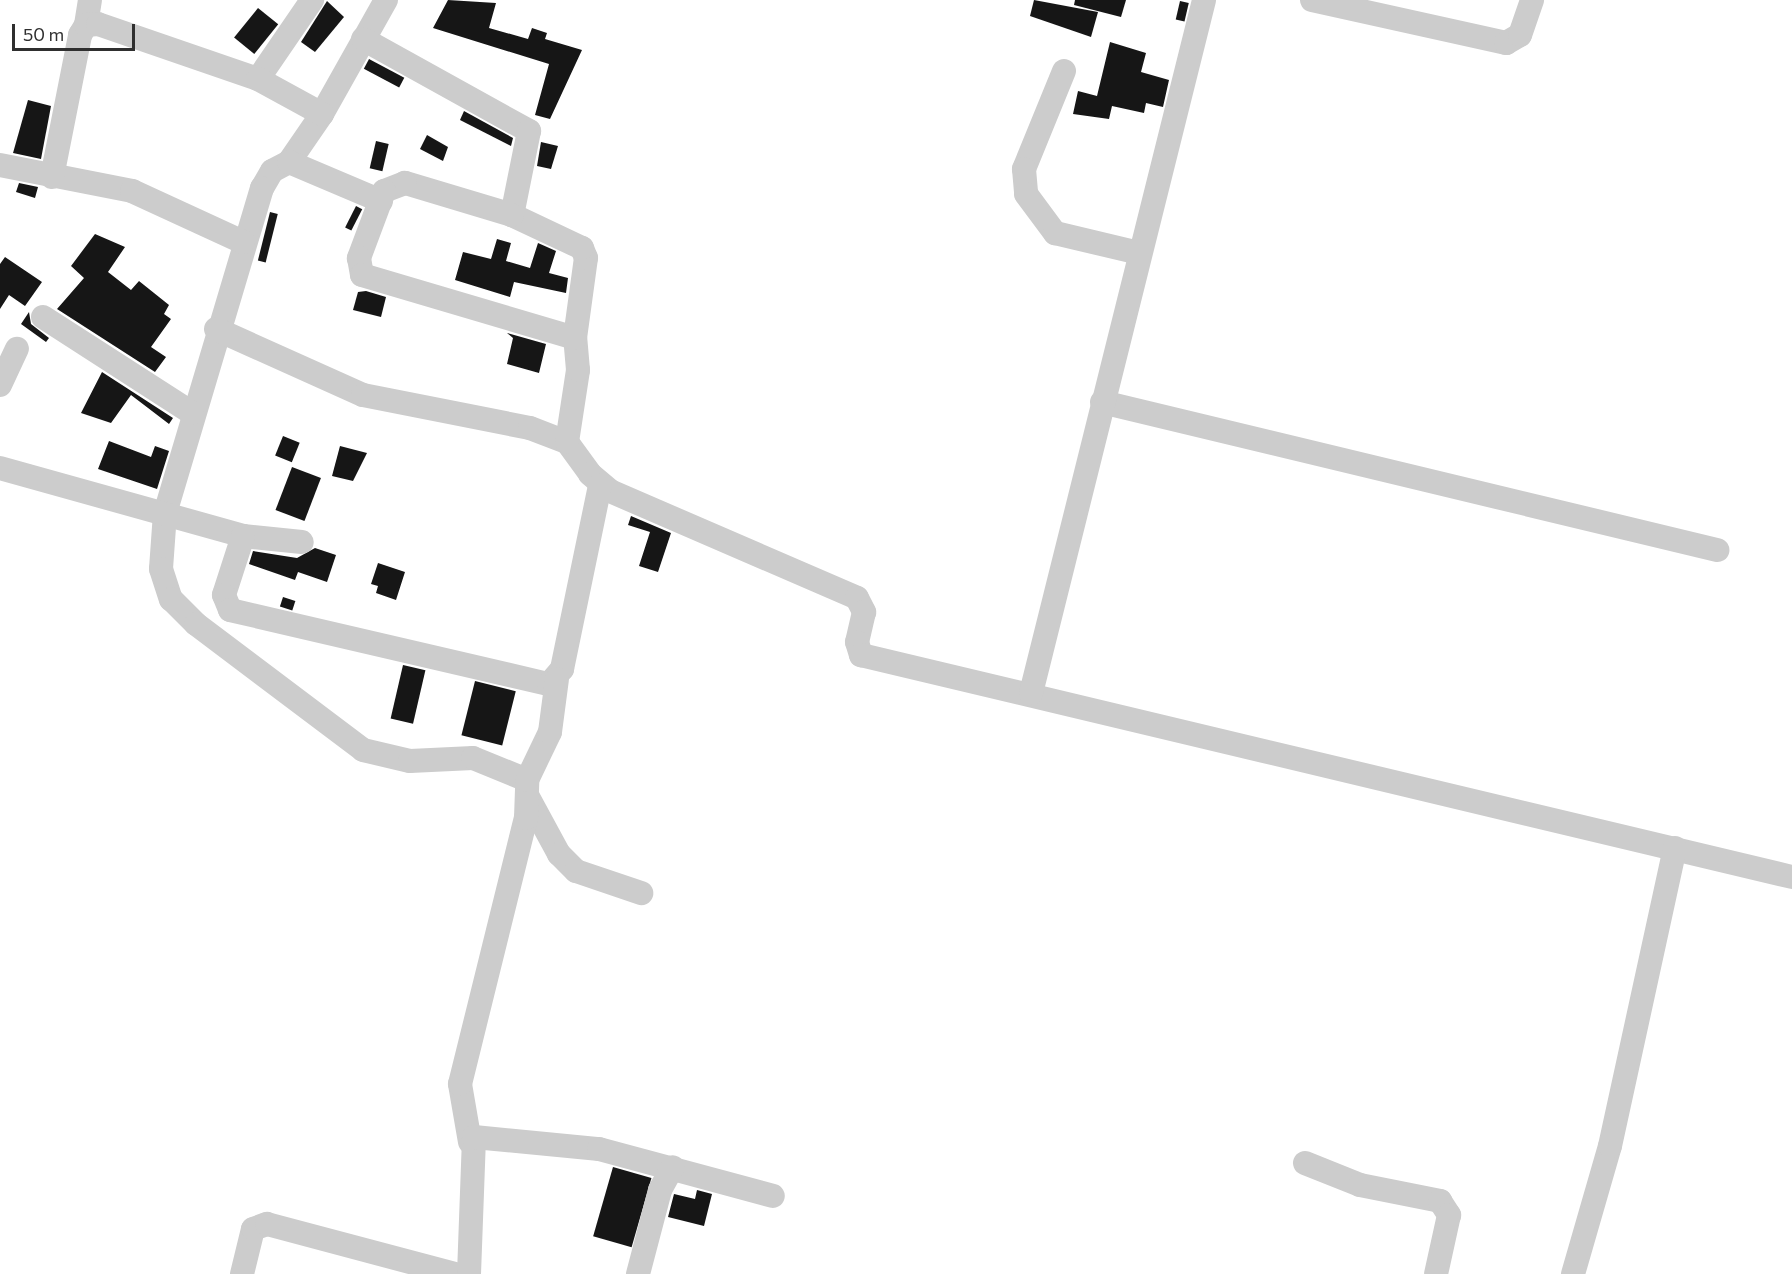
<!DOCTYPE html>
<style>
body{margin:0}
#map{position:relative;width:1792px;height:1274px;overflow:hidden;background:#fff;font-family:Commissioner,sans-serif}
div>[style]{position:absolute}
.building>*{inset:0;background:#161616;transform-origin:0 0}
.minor>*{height:24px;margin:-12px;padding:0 12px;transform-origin:12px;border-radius:12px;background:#ccc}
span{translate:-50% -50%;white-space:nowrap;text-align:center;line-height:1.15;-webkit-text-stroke:6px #fff;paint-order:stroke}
.scale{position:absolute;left:12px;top:24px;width:123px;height:27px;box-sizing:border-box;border:3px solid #2f2f2f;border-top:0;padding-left:8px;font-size:18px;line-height:21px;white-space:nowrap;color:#2f2f2f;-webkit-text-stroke:4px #fff;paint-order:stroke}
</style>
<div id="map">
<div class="building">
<div style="clip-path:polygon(448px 0,496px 3px,489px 28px,528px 39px,532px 28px,547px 33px,545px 39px,582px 50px,550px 119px,535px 115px,549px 64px,433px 28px)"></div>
<div style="clip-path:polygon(1034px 0,1098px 12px,1091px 37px,1030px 16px)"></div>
<div style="clip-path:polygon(1075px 0,1126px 0,1121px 17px,1074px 5px)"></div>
<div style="clip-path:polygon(327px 1px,344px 17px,315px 52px,301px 42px)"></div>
<div style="left:1180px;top:1px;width:9px;height:19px;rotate:13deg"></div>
<div style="left:258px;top:8px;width:26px;height:38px;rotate:39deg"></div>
<div style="clip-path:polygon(1110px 42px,1146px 53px,1141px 72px,1169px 80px,1163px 107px,1146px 103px,1144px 113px,1112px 106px,1109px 119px,1073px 114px,1078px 91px,1097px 96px)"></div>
<div style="left:369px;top:59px;width:40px;height:11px;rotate:28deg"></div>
<div style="clip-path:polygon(28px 100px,51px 106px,41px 159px,13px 153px)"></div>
<div style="clip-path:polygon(464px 111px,513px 138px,511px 146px,460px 120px)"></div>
<div style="clip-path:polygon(427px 135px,448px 147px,443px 161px,420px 149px)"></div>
<div style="left:376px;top:141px;width:13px;height:28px;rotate:13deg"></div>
<div style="clip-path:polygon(541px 142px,558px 146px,551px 169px,537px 166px)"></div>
<div style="clip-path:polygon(19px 183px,38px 187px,35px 198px,16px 192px)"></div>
<div style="left:356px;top:206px;width:7px;height:24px;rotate:27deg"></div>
<div style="left:270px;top:212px;width:8px;height:50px;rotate:14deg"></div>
<div style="clip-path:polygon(95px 234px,125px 247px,108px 272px,131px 290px,139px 281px,169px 305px,164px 314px,171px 319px,151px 347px,166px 357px,155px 372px,57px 309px,84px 278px,71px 266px)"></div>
<div style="clip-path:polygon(497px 239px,511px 243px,506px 261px,530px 268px,538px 243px,556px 251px,549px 273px,568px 278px,566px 293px,514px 282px,510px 297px,455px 280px,463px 252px,491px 259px)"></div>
<div style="clip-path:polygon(5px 257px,42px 282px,25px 306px,9px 295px,0 309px,0 264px)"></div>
<div style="clip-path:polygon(366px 291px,386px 297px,381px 317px,353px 310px,358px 292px)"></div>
<div style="clip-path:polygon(29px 312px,31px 324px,49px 338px,46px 342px,21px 324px)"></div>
<div style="clip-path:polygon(507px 333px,546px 344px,539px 373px,507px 364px,513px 338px)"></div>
<div style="clip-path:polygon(102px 372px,173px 418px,169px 424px,131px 395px,111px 423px,81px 413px)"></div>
<div style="left:283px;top:436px;width:18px;height:21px;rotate:22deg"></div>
<div style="clip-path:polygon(109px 441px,151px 457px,155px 446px,169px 451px,157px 489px,98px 469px)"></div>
<div style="clip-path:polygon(340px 446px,367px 453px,353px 481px,332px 476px)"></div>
<div style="left:292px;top:467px;width:31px;height:46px;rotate:21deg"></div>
<div style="clip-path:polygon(631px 516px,671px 533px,658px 572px,639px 566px,650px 532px,628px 525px)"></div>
<div style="clip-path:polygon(315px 548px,336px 555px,327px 582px,298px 572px,295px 580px,249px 564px,253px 551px,297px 558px)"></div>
<div style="clip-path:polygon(378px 563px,405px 572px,396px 600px,376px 593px,378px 586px,371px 584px)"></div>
<div style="left:283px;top:597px;width:13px;height:10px;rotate:18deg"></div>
<div style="left:403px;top:665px;width:23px;height:55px;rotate:13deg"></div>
<div style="left:475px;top:681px;width:42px;height:56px;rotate:14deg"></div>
<div style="left:613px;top:1167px;width:40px;height:72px;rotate:16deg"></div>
<div style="clip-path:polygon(697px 1190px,712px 1194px,704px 1226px,668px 1217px,674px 1194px,695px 1199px)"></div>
</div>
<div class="minor">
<div style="left:386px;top:0;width:131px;rotate:119.3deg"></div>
<div style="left:322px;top:114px;width:58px;rotate:124.5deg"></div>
<div style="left:289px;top:162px;width:19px;rotate:152deg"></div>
<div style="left:272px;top:171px;width:20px;rotate:120deg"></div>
<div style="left:262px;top:188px;width:339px;rotate:106.6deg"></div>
<div style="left:165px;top:513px;width:56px;rotate:94.1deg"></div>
<div style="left:161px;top:569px;width:32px;rotate:72deg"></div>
<div style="left:171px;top:599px;width:35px;rotate:45deg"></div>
<div style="left:196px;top:624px;width:209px;rotate:37deg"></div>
<div style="left:363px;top:750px;width:48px;rotate:13.2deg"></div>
<div style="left:410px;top:761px;width:63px;rotate:-2.7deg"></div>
<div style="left:473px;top:758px;width:58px;rotate:22.2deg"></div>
<div style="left:1312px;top:0;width:199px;rotate:12.5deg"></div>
<div style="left:1506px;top:43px;width:16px;rotate:-30deg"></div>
<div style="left:1520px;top:35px;width:37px;rotate:-71deg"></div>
<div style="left:86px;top:25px;width:25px;rotate:-81deg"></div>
<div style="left:363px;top:39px;width:190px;rotate:29deg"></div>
<div style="left:529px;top:131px;width:86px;rotate:101.4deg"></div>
<div style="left:1064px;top:71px;width:106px;rotate:112.2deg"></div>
<div style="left:1024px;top:169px;width:25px;rotate:85deg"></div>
<div style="left:1026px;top:194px;width:49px;rotate:53.4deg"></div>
<div style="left:1055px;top:233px;width:86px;rotate:13.4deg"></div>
<div style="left:258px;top:79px;width:96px;rotate:-55.6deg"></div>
<div style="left:289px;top:162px;width:100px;rotate:23deg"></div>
<div style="left:0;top:165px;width:135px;rotate:11.1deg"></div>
<div style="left:132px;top:191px;width:122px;rotate:24.7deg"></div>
<div style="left:52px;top:177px;width:145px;rotate:-78.8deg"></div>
<div style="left:80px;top:35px;width:12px;rotate:-59deg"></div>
<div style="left:86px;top:25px;width:12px;rotate:-5deg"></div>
<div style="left:98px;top:24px;width:169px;rotate:19deg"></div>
<div style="left:258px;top:79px;width:73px;rotate:28.7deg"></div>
<div style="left:43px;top:317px;width:177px;rotate:32.8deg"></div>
<div style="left:216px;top:329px;width:161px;rotate:24.2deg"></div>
<div style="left:363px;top:395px;width:170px;rotate:11.2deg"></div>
<div style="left:530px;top:428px;width:40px;rotate:21deg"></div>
<div style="left:567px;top:442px;width:39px;rotate:54deg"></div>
<div style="left:590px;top:474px;width:26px;rotate:40deg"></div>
<div style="left:610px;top:491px;width:269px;rotate:23.4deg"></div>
<div style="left:857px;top:598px;width:16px;rotate:63deg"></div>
<div style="left:864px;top:612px;width:31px;rotate:103deg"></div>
<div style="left:857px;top:642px;width:14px;rotate:73deg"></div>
<div style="left:861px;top:655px;width:957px;rotate:13.41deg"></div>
<div style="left:0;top:385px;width:40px;rotate:-65deg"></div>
<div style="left:1102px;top:402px;width:633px;rotate:13.53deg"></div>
<div style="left:567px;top:442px;width:73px;rotate:-81.3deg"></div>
<div style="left:578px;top:370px;width:32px;rotate:-95deg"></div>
<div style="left:575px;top:338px;width:81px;rotate:-82.2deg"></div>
<div style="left:586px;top:258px;width:11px;rotate:-112deg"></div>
<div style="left:582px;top:248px;width:77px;rotate:-154.8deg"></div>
<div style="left:512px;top:215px;width:112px;rotate:-163.3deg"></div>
<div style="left:405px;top:183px;width:22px;rotate:159deg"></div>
<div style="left:384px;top:191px;width:72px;rotate:110.5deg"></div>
<div style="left:359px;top:258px;width:17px;rotate:80deg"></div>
<div style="left:362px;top:275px;width:222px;rotate:16.5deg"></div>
<div style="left:0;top:468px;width:252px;rotate:15.6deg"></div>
<div style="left:243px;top:536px;width:59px;rotate:5.8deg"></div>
<div style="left:243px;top:536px;width:62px;rotate:107.9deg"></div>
<div style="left:224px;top:595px;width:16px;rotate:68deg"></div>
<div style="left:230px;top:610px;width:327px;rotate:13.1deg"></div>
<div style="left:549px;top:684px;width:20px;rotate:-49deg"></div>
<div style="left:562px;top:669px;width:188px;rotate:-78.3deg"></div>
<div style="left:1031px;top:693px;width:714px;rotate:-75.98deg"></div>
<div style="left:528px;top:797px;width:65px;rotate:61.5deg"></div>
<div style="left:559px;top:854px;width:24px;rotate:45deg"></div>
<div style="left:576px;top:871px;width:69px;rotate:18.7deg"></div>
<div style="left:470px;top:1142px;width:59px;rotate:-99.8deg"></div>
<div style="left:460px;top:1084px;width:274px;rotate:-76.1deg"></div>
<div style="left:526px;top:818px;width:38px;rotate:-88deg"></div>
<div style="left:527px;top:780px;width:53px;rotate:-64.4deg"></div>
<div style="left:550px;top:732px;width:53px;rotate:-82.5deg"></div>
<div style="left:1305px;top:1163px;width:59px;rotate:21.8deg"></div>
<div style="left:1360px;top:1185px;width:82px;rotate:11.3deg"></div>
<div style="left:1440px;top:1201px;width:17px;rotate:57deg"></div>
<div style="left:1449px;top:1215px;width:60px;rotate:102.4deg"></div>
<div style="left:242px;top:1274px;width:46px;rotate:-76.3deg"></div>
<div style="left:253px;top:1229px;width:15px;rotate:-20deg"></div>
<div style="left:267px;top:1224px;width:195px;rotate:14.9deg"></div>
<div style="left:469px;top:1274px;width:137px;rotate:-87.9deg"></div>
<div style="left:474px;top:1137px;width:126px;rotate:5.5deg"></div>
<div style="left:599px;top:1149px;width:180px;rotate:15.1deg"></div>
<div style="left:638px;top:1274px;width:87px;rotate:-75.3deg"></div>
<div style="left:660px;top:1190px;width:26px;rotate:-61deg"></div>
<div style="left:1573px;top:1274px;width:133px;rotate:-73.9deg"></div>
<div style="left:1610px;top:1146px;width:305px;rotate:-77.7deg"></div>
</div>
<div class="scale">50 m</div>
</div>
